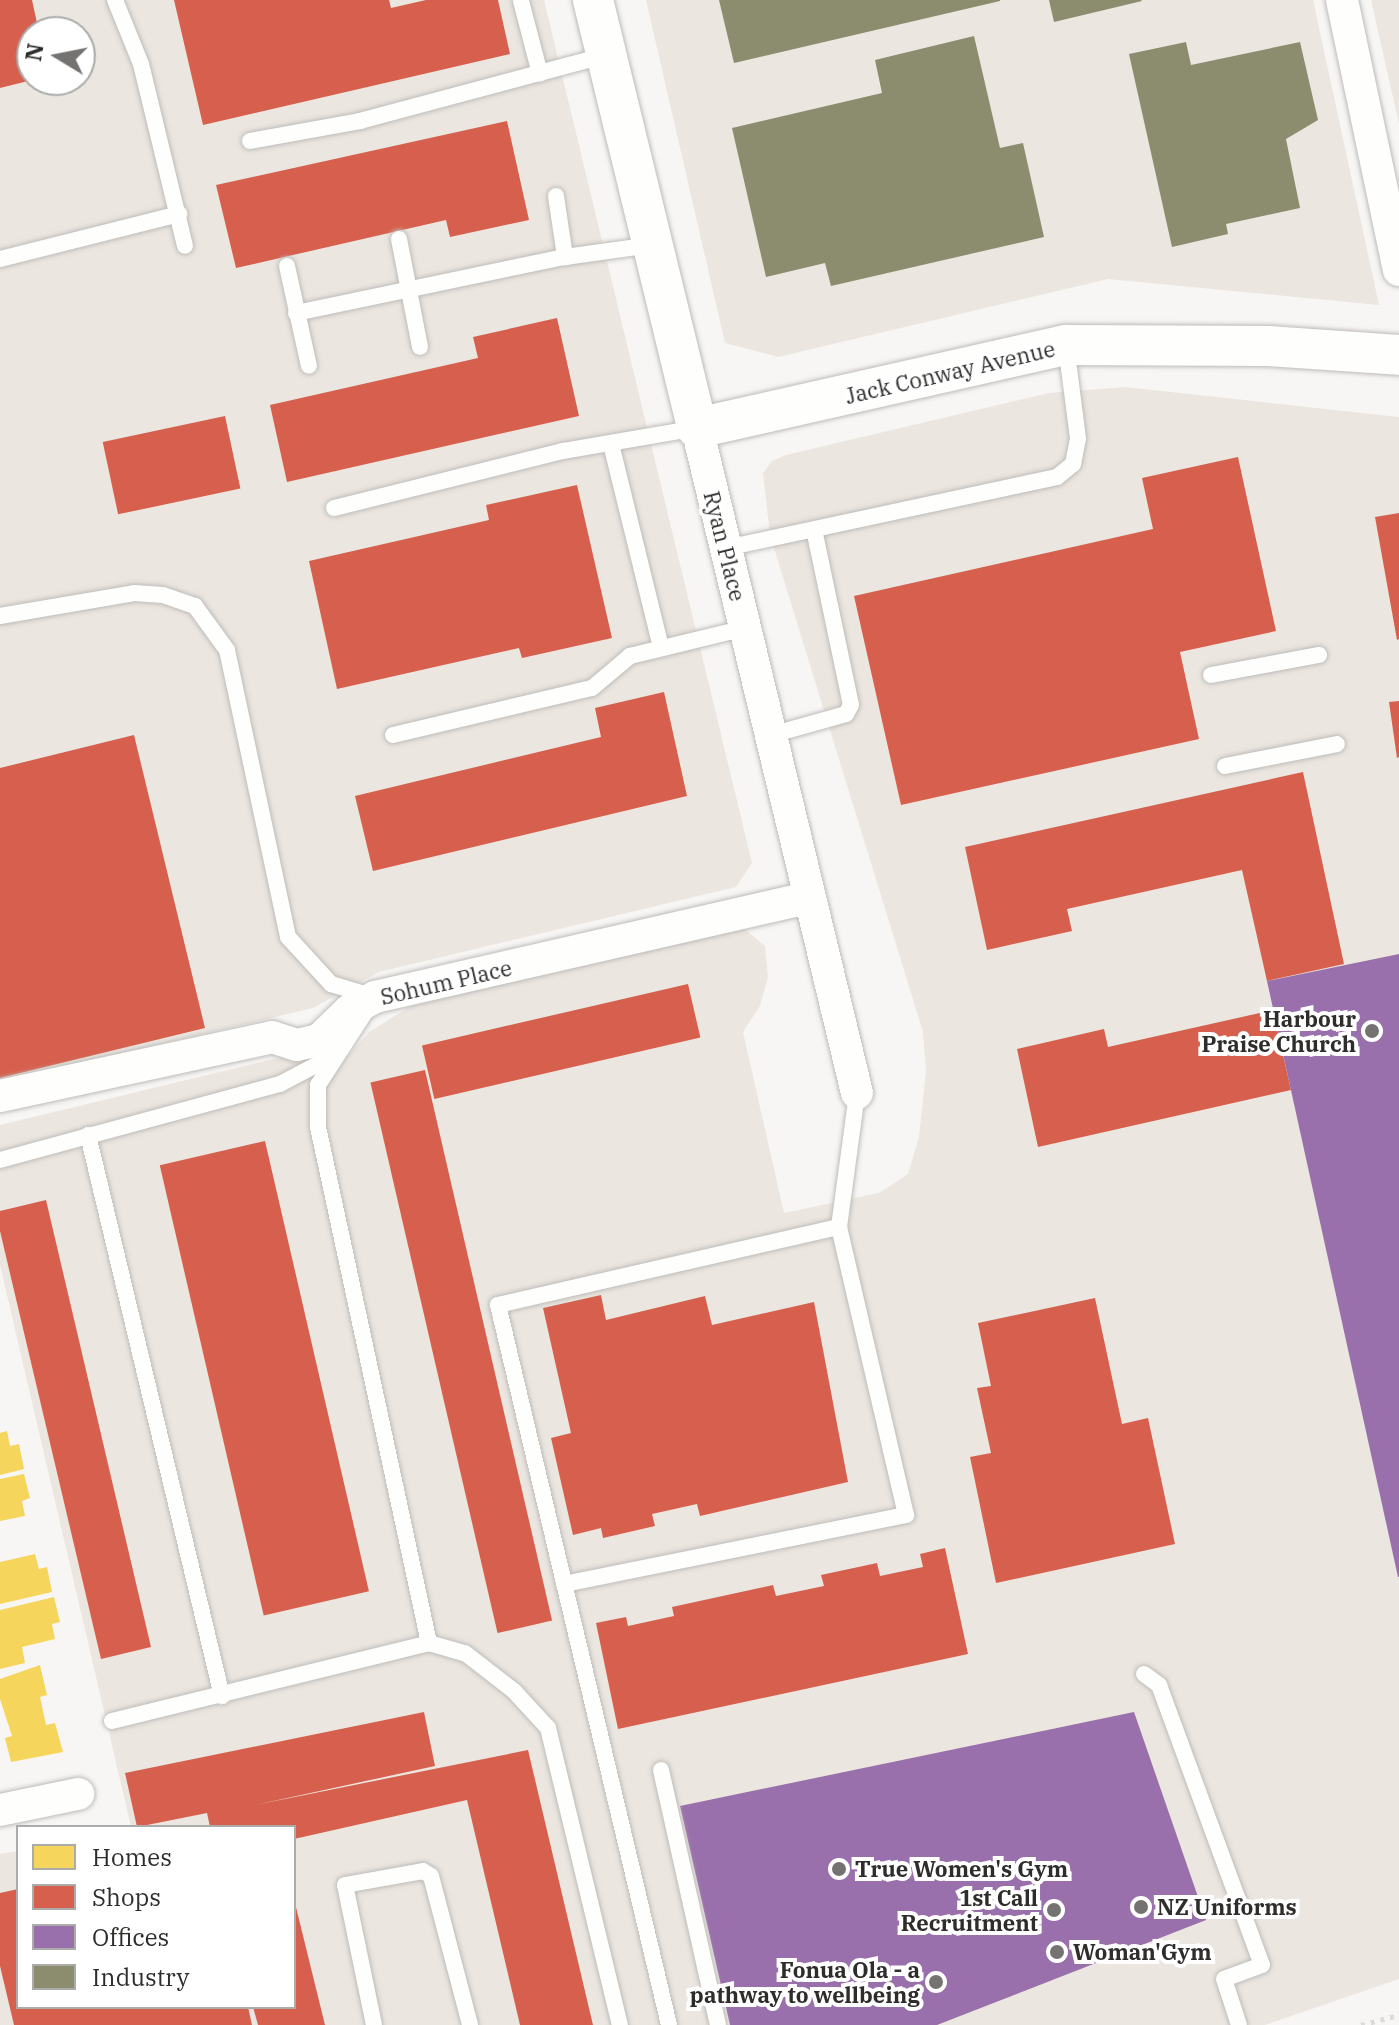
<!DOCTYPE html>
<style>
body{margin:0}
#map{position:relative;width:1399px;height:2025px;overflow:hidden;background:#f8f6f4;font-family:"IBM Plex Serif",serif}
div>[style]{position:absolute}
.built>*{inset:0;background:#ebe6df}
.homes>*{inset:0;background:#f6d55c}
.shops>*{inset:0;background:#d6604d;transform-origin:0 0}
.offices>*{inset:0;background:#9970ab}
.industry>*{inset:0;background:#8c8c6e}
.path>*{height:5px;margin-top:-2.5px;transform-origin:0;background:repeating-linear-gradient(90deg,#dbdbda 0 4px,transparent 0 10px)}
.roads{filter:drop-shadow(0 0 2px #bebcbb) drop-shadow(0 0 2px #bebcbb)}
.service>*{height:16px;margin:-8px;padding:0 8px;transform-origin:8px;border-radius:8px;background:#fefefd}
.minor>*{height:32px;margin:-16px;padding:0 16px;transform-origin:16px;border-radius:16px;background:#fefefd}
.tertiary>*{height:40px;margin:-20px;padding:0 20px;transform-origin:20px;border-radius:20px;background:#fefefd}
.dots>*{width:22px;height:22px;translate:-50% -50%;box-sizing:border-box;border:4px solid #fff;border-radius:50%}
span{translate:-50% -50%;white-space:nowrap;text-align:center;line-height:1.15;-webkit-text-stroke:8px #fff;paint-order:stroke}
.street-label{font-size:22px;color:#2e2d2b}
.poi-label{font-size:22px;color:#2e2d2b;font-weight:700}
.right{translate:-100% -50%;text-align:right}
.left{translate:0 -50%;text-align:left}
.legend{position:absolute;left:16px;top:1825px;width:280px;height:184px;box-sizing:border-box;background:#fff;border:2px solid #ababaa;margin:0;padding:10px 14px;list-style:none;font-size:24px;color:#2e2d2b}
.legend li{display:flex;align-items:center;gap:16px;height:40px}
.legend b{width:40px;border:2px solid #ababaa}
.north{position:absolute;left:16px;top:16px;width:80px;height:80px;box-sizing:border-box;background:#fff;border:2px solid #ababaa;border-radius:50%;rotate:280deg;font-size:22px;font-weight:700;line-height:32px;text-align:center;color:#2e2d2b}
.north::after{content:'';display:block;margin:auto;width:28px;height:36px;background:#757371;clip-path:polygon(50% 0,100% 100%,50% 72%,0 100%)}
</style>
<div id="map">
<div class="built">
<div style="clip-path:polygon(evenodd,0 0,544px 0,752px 863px,736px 887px,379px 972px,313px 1008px,0 1082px,0 0,32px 32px,80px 32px,80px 80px,32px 80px,32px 32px)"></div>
<div style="clip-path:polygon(646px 0,1313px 0,1379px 305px,1108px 279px,778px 357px,725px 343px)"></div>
<div style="clip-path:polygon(1371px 0,1399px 0,1399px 124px)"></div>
<div style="clip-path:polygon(1125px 387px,1399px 417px,1399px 1979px,1265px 2025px,0 2025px,0 1854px,18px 1851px,18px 2007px,294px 2007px,294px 1827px,131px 1827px,0 1265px,0 1125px,327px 1046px,348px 1056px,369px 1032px,414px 1004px,740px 925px,765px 946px,768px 977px,760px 1006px,743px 1032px,784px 1213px,879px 1193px,908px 1174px,919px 1137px,926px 1071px,923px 1032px,770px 535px,763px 473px,772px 461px,786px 455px,1049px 393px)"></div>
</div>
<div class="homes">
<div style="clip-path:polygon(7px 1431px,10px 1446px,19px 1444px,24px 1469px,0 1475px,0 1433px)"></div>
<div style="clip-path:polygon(24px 1474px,30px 1498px,22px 1501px,25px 1516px,0 1521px,0 1479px)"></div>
<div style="clip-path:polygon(35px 1554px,39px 1569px,47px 1567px,52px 1592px,0 1604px,0 1562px)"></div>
<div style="clip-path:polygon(54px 1597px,60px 1622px,52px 1624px,55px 1639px,22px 1647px,25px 1663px,0 1669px,0 1610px)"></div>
<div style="clip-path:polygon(40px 1665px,47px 1695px,40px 1697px,46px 1725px,55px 1723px,63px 1752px,11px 1762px,5px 1738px,12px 1736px,0 1699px,0 1679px)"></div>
</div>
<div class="shops">
<div style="clip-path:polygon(0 0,32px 0,39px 32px,32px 32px,32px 80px,0 88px)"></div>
<div style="clip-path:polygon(174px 0,389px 0,391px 8px,426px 0,498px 0,510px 54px,203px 125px)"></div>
<div style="clip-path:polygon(507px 121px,529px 220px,450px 237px,446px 220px,236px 268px,216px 185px)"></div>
<div style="clip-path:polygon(557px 318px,579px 416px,287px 482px,270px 405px,478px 358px,473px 337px)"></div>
<div style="left:225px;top:416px;width:74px;height:125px;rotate:78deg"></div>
<div style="clip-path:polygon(1238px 457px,1276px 631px,1180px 652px,1199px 739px,901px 805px,854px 596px,1153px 529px,1142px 478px)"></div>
<div style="clip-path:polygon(577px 485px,612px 638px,522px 658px,519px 648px,337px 689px,309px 561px,489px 520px,486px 505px)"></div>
<div style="clip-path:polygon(1399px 513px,1399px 639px,1397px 640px,1375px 517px)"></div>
<div style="clip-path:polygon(664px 692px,687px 796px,373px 871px,355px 796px,601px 737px,595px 708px)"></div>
<div style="clip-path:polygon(1399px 701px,1399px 757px,1397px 758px,1389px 702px)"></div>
<div style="clip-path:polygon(134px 735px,205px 1028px,0 1078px,0 768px)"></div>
<div style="clip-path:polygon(1303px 772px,1344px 964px,1267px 981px,1242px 870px,1067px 909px,1072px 931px,987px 950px,965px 847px)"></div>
<div style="left:688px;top:984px;width:55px;height:273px;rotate:77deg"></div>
<div style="clip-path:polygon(1273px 1010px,1291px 1090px,1038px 1147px,1017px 1049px,1104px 1029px,1108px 1047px)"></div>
<div style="left:425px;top:1070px;width:565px;height:56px;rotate:77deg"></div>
<div style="left:265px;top:1141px;width:462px;height:108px;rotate:77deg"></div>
<div style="clip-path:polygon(46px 1200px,151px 1647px,101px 1659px,0 1231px,0 1211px)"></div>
<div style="clip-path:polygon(601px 1295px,606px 1320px,705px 1296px,712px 1325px,814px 1302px,848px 1482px,700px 1516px,697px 1504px,652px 1514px,655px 1526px,603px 1538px,601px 1528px,573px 1535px,551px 1438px,571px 1433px,543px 1308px)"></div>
<div style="clip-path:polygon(1095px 1298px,1122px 1424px,1148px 1418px,1175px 1544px,996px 1583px,970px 1457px,991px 1453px,977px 1388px,991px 1386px,978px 1323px)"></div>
<div style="clip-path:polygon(945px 1548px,968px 1654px,618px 1729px,596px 1623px,626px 1617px,628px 1626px,674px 1616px,672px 1607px,773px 1585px,776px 1596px,824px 1586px,821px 1575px,877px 1563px,880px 1576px,923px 1567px,920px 1554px)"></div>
<div style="clip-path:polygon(424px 1712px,435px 1766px,255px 1805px,528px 1750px,593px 2025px,520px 2025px,467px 1800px,294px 1839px,294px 1827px,210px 1827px,207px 1813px,137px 1827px,125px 1773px)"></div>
<div style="clip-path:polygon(18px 1889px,18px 2007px,248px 2007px,252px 2025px,14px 2025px,0 1966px,0 1893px)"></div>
<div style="clip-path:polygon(294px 1899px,325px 2025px,258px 2025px,253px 2007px,294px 2007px)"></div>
</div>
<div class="offices">
<div style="clip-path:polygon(1399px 954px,1399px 1577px,1398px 1577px,1267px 981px)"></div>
<div style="clip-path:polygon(1134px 1712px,1206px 1920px,937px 2025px,730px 2025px,680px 1806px)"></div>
</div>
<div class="industry">
<div style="clip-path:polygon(719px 0,1000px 0,1000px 1px,734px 63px)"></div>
<div style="clip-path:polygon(1049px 0,1141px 0,1142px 1px,1054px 22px)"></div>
<div style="clip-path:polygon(974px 36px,1000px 148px,1023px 143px,1044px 237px,831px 286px,825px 263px,766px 277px,732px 128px,882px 93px,875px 60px)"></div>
<div style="clip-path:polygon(1186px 42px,1191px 65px,1300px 42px,1318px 120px,1286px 139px,1300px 208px,1226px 224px,1228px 234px,1172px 247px,1129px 54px)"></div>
</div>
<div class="path">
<div style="left:1361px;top:2025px;width:39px;rotate:-15deg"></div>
</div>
<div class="roads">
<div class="service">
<div style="left:115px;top:0;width:69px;rotate:67.9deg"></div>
<div style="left:141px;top:64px;width:187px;rotate:76.4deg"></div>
<div style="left:521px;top:1px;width:75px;rotate:75.4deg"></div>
<div style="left:250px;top:141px;width:112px;rotate:-10.3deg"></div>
<div style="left:360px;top:121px;width:255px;rotate:-15deg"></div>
<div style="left:556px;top:196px;width:62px;rotate:81.6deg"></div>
<div style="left:399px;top:239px;width:110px;rotate:79deg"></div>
<div style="left:0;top:259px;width:185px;rotate:-14.1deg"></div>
<div style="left:287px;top:266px;width:102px;rotate:77.6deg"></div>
<div style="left:296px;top:313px;width:275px;rotate:-11.8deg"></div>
<div style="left:565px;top:257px;width:88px;rotate:-7.9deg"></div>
<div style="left:611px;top:444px;width:210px;rotate:76.2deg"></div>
<div style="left:334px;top:508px;width:236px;rotate:-14deg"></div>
<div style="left:563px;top:451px;width:136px;rotate:-9.7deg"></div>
<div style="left:726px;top:548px;width:339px;rotate:-12.1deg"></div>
<div style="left:1057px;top:477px;width:21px;rotate:-39deg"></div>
<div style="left:1073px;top:464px;width:26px;rotate:-79deg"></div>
<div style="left:1078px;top:438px;width:93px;rotate:-97.4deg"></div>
<div style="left:0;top:616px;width:136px;rotate:-9.7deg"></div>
<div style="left:134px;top:593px;width:29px;rotate:4deg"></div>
<div style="left:163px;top:595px;width:34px;rotate:19deg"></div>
<div style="left:195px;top:606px;width:54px;rotate:54deg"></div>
<div style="left:227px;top:650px;width:293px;rotate:78deg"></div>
<div style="left:288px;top:937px;width:64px;rotate:47.5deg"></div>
<div style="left:331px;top:984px;width:46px;rotate:16.5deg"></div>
<div style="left:375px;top:997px;width:105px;rotate:122.9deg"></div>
<div style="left:318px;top:1085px;width:42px;rotate:90deg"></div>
<div style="left:318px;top:1127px;width:528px;rotate:77.86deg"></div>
<div style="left:1211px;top:675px;width:110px;rotate:-10.5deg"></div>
<div style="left:393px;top:735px;width:204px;rotate:-13.3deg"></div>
<div style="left:592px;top:688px;width:50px;rotate:-40.1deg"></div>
<div style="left:630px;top:656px;width:118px;rotate:-13.7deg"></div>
<div style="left:771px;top:735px;width:78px;rotate:-15.6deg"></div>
<div style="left:846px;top:714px;width:10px;rotate:-61deg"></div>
<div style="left:851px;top:705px;width:179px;rotate:-101.9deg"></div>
<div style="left:1225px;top:766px;width:114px;rotate:-11.1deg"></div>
<div style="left:88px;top:1135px;width:577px;rotate:76.57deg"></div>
<div style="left:0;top:1160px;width:290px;rotate:-15.2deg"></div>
<div style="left:280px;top:1084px;width:60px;rotate:-27.8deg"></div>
<div style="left:564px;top:1584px;width:349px;rotate:-11.4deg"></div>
<div style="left:906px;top:1515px;width:296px;rotate:-103.1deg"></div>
<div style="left:1144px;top:1674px;width:19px;rotate:36deg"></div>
<div style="left:1159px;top:1685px;width:298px;rotate:69.8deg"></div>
<div style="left:1262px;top:1965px;width:40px;rotate:159.8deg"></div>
<div style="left:1224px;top:1979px;width:48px;rotate:71.9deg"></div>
<div style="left:112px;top:1721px;width:326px;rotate:-13.8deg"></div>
<div style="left:429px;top:1643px;width:37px;rotate:16deg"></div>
<div style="left:465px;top:1653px;width:62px;rotate:37.8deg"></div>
<div style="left:514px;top:1691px;width:50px;rotate:47.4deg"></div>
<div style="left:548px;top:1728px;width:306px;rotate:76.4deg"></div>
<div style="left:661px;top:1770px;width:261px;rotate:77.4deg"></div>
<div style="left:374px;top:2025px;width:143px;rotate:-101.7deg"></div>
<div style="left:345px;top:1885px;width:79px;rotate:-10.2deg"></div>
<div style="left:423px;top:1871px;width:9px;rotate:32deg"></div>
<div style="left:431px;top:1876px;width:154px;rotate:75.3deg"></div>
<div style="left:669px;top:2025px;width:740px;rotate:-103.36deg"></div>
<div style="left:498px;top:1305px;width:350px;rotate:-12.9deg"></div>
<div style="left:839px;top:1227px;width:135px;rotate:-82.3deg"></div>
</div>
<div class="minor">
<div style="left:1342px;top:0;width:276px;rotate:78.1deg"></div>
<div style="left:697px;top:428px;width:684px;rotate:76.47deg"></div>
<div style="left:0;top:1096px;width:278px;rotate:-12.2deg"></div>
<div style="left:272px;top:1037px;width:26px;rotate:18deg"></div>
<div style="left:297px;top:1045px;width:23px;rotate:-13deg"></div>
<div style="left:319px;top:1040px;width:42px;rotate:-44deg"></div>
<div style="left:349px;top:1011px;width:30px;rotate:-28deg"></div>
<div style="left:375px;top:997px;width:446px;rotate:-12.9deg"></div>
<div style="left:0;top:1810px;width:80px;rotate:-11.6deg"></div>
</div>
<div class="tertiary">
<div style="left:593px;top:0;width:440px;rotate:76.3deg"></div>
<div style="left:697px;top:428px;width:378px;rotate:-12.7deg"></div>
<div style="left:1066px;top:345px;width:202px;rotate:0.3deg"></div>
<div style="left:1268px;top:346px;width:131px;rotate:3.9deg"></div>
</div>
</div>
<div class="dots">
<div style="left:1372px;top:1031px;background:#757371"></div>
<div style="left:839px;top:1869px;background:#757371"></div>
<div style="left:1141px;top:1907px;background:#757371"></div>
<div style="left:1054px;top:1910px;background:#757371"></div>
<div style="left:1057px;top:1952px;background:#757371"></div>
<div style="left:936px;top:1982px;background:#757371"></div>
</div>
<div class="street-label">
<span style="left:950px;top:372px;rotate:-13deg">Jack Conway Avenue</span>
<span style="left:725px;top:546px;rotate:76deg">Ryan Place</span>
<span style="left:446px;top:982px;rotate:-13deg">Sohum Place</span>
</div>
<div class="poi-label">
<span class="right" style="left:1356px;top:1031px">Harbour<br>Praise Church</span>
<span class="left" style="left:855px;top:1869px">True Women's Gym</span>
<span class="right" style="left:1038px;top:1910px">1st Call<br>Recruitment</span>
<span class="left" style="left:1157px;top:1907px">NZ Uniforms</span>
<span class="left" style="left:1073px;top:1952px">Woman'Gym</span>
<span class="right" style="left:920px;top:1982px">Fonua Ola - a<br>pathway to wellbeing</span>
</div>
<ul class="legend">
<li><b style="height:22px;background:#f6d55c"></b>Homes</li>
<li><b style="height:22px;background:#d6604d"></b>Shops</li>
<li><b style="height:22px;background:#9970ab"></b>Offices</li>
<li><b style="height:22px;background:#8c8c6e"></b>Industry</li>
</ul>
<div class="north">N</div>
</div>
